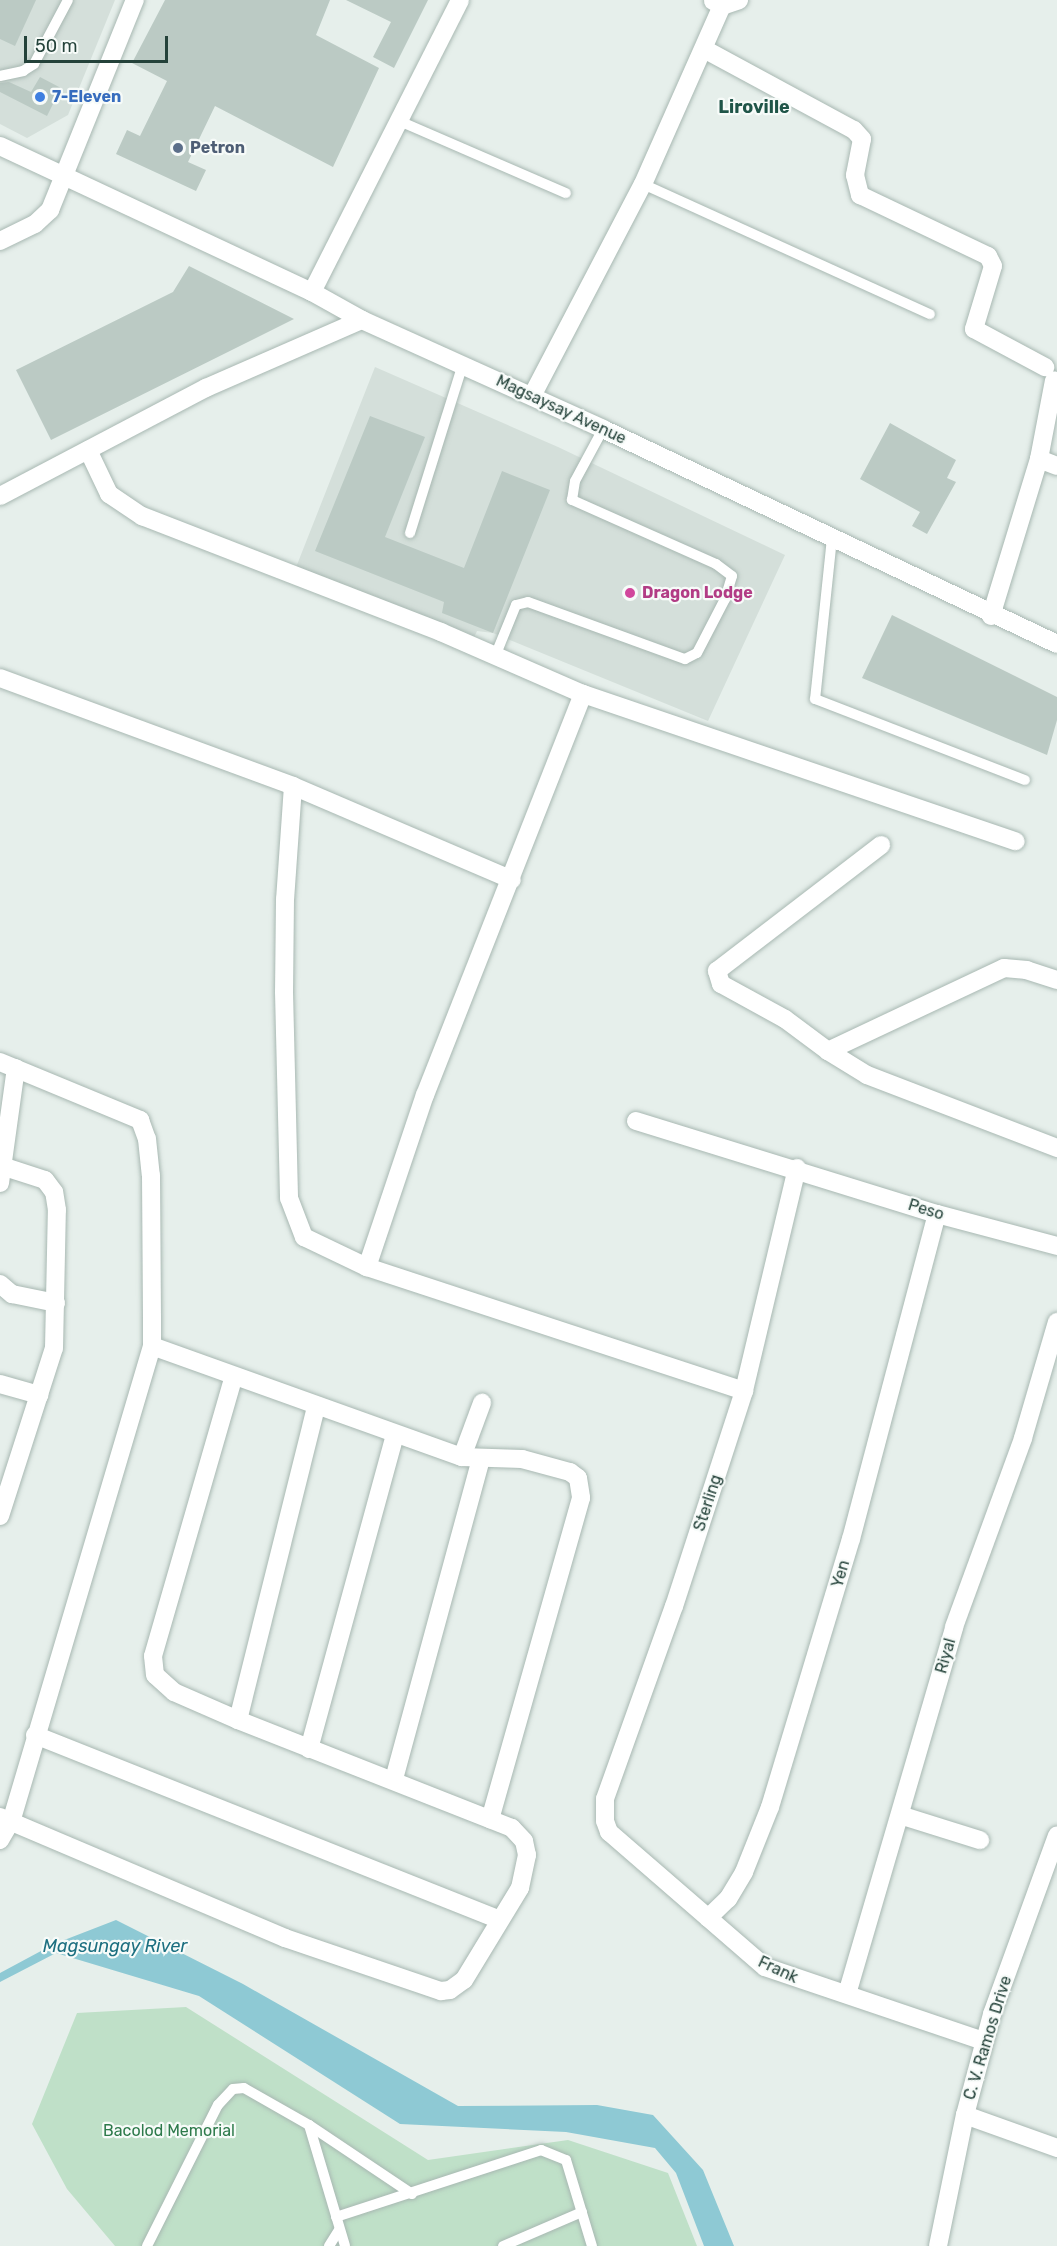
<!DOCTYPE html>
<style>
body{margin:0}
#map{position:relative;width:1057px;height:2246px;overflow:hidden;background:#e6efeb;font-family:Rubik,sans-serif}
div>[style]{position:absolute}
.built>*{inset:0;background:#d4dfda}
.green>*{inset:0;background:#bfe0c8}
.water>*{inset:0;background:#8ec9d4}
.building>*{inset:0;background:#bbcac4}
.roads{filter:drop-shadow(0 0 2px #a8b8b2) drop-shadow(0 0 2px #a8b8b2)}
.lane>*{height:10px;margin:-5px;padding:0 5px;transform-origin:5px;border-radius:5px;background:#fff}
.street>*{height:18px;margin:-9px;padding:0 9px;transform-origin:9px;border-radius:9px;background:#fff}
.secondary>*{height:18px;margin:-9px;padding:0 9px;transform-origin:9px;border-radius:9px;background:#fff}
.dots>*{width:16px;height:16px;translate:-50% -50%;box-sizing:border-box;border:3px solid #f7fbf9;border-radius:50%}
span{translate:-50% -50%;white-space:nowrap;text-align:center;line-height:1.15;-webkit-text-stroke:4.5px #f7fbf9;paint-order:stroke}
.shop-label{font-size:16px;color:#366cbe;font-weight:700}
.left{translate:0 -50%;text-align:left}
.service-label{font-size:16px;color:#4e5e75;font-weight:700}
.street-label{font-size:16px;color:#24423a}
.hotel-label{font-size:16px;color:#b23c85;font-weight:700}
.park-label{font-size:16px;color:#2d7a4b}
.neighbourhood-label{font-size:18px;color:#1f5548;font-weight:700}
.water-label{font-size:18px;color:#1c6f80;font-style:italic}
.scale{position:absolute;left:24px;top:36px;width:144px;height:27px;box-sizing:border-box;border:3px solid #24423a;border-top:0;padding-left:8px;font-size:18px;line-height:21px;white-space:nowrap;color:#24423a;-webkit-text-stroke:4px #f7fbf9;paint-order:stroke}
</style>
<div id="map">
<div class="built">
<div style="clip-path:polygon(0 0,115px 0,68px 115px,27px 138px,0 124px)"></div>
<div style="clip-path:polygon(375px 367px,558px 447px,785px 555px,708px 721px,493px 633px,477px 631px,470px 646px,291px 580px)"></div>
</div>
<div class="green">
<div style="clip-path:polygon(186px 2007px,428px 2160px,568px 2140px,668px 2173px,697px 2246px,115px 2246px,67px 2189px,32px 2124px,77px 2013px)"></div>
</div>
<div class="water">
<div style="clip-path:polygon(116px 1920px,243px 1984px,458px 2106px,597px 2105px,653px 2115px,703px 2170px,734px 2246px,704px 2246px,676px 2173px,655px 2148px,566px 2132px,400px 2124px,199px 1996px,56px 1953px,0 1982px,0 1973px,54px 1944px)"></div>
</div>
<div class="building">
<div style="clip-path:polygon(0 0,36px 0,15px 46px,0 39px)"></div>
<div style="clip-path:polygon(165px 0,330px 0,316px 35px,379px 68px,333px 167px,215px 106px,188px 162px,206px 170px,196px 191px,116px 154px,127px 130px,140px 136px,167px 81px,132px 63px)"></div>
<div style="clip-path:polygon(346px 0,428px 0,394px 68px,373px 57px,391px 22px)"></div>
<div style="clip-path:polygon(40px 77px,61px 88px,47px 116px,0 92px,0 83px,9px 82px,31px 92px)"></div>
<div style="clip-path:polygon(189px 266px,294px 319px,51px 440px,16px 370px,173px 292px)"></div>
<div style="clip-path:polygon(370px 416px,425px 437px,385px 537px,464px 568px,502px 471px,550px 490px,493px 633px,442px 613px,444px 602px,315px 551px)"></div>
<div style="clip-path:polygon(890px 423px,956px 460px,947px 478px,956px 482px,927px 534px,912px 526px,920px 512px,860px 479px)"></div>
<div style="clip-path:polygon(892px 615px,1057px 697px,1057px 720px,1047px 755px,862px 678px)"></div>
</div>
<div class="roads">
<div class="lane">
<div style="left:0;top:76px;width:24px;rotate:-12deg"></div>
<div style="left:23px;top:71px;width:13px;rotate:-32deg"></div>
<div style="left:34px;top:64px;width:72px;rotate:-62deg"></div>
<div style="left:397px;top:120px;width:184px;rotate:23.4deg"></div>
<div style="left:643px;top:184px;width:315px;rotate:24.4deg"></div>
<div style="left:410px;top:533px;width:177px;rotate:-72.6deg"></div>
<div style="left:832px;top:538px;width:162px;rotate:96deg"></div>
<div style="left:815px;top:699px;width:225px;rotate:21.1deg"></div>
<div style="left:496px;top:654px;width:53px;rotate:-67.8deg"></div>
<div style="left:516px;top:605px;width:12px;rotate:-14deg"></div>
<div style="left:528px;top:602px;width:167px;rotate:20deg"></div>
<div style="left:685px;top:659px;width:13px;rotate:-27deg"></div>
<div style="left:697px;top:653px;width:61px;rotate:-62.6deg"></div>
<div style="left:725px;top:599px;width:24px;rotate:-73deg"></div>
<div style="left:732px;top:576px;width:20px;rotate:-143deg"></div>
<div style="left:716px;top:564px;width:158px;rotate:-156deg"></div>
<div style="left:572px;top:500px;width:19px;rotate:-81deg"></div>
<div style="left:575px;top:481px;width:59px;rotate:-61.7deg"></div>
<div style="left:309px;top:2125px;width:126px;rotate:73.4deg"></div>
<div style="left:336px;top:2217px;width:216px;rotate:-18.1deg"></div>
<div style="left:541px;top:2150px;width:27px;rotate:22deg"></div>
<div style="left:566px;top:2160px;width:90px;rotate:73.2deg"></div>
<div style="left:147px;top:2246px;width:158px;rotate:-63.3deg"></div>
<div style="left:218px;top:2105px;width:22px;rotate:-47deg"></div>
<div style="left:233px;top:2089px;width:11px;rotate:-5deg"></div>
<div style="left:244px;top:2088px;width:75px;rotate:29.6deg"></div>
<div style="left:309px;top:2125px;width:124px;rotate:33.8deg"></div>
<div style="left:329px;top:2246px;width:19px;rotate:-58deg"></div>
<div style="left:503px;top:2246px;width:86px;rotate:-23.3deg"></div>
</div>
<div class="street">
<div style="left:713px;top:1px;width:10px;rotate:29deg"></div>
<div style="left:722px;top:6px;width:18px;rotate:-19deg"></div>
<div style="left:704px;top:49px;width:170px;rotate:28.4deg"></div>
<div style="left:854px;top:130px;width:12px;rotate:48deg"></div>
<div style="left:862px;top:139px;width:37px;rotate:101deg"></div>
<div style="left:855px;top:175px;width:21px;rotate:76deg"></div>
<div style="left:860px;top:195px;width:142px;rotate:25.5deg"></div>
<div style="left:988px;top:256px;width:11px;rotate:63deg"></div>
<div style="left:993px;top:266px;width:66px;rotate:106.8deg"></div>
<div style="left:974px;top:329px;width:81px;rotate:28.2deg"></div>
<div style="left:312px;top:292px;width:327px;rotate:-63.1deg"></div>
<div style="left:532px;top:396px;width:239px;rotate:-62.4deg"></div>
<div style="left:643px;top:184px;width:195px;rotate:-66.1deg"></div>
<div style="left:88px;top:450px;width:49px;rotate:64.5deg"></div>
<div style="left:109px;top:494px;width:40px;rotate:34deg"></div>
<div style="left:142px;top:516px;width:321px;rotate:21.2deg"></div>
<div style="left:441px;top:632px;width:155px;rotate:23.6deg"></div>
<div style="left:583px;top:694px;width:457px;rotate:18.8deg"></div>
<div style="left:1039px;top:459px;width:19px;rotate:21deg"></div>
<div style="left:0;top:496px;width:233px;rotate:-27.7deg"></div>
<div style="left:206px;top:388px;width:170px;rotate:-23.6deg"></div>
<div style="left:991px;top:616px;width:164px;rotate:-73deg"></div>
<div style="left:1039px;top:459px;width:80px;rotate:-79.2deg"></div>
<div style="left:0;top:678px;width:312px;rotate:20.2deg"></div>
<div style="left:293px;top:786px;width:113px;rotate:94deg"></div>
<div style="left:285px;top:899px;width:93px;rotate:90.6deg"></div>
<div style="left:284px;top:992px;width:206px;rotate:88.6deg"></div>
<div style="left:289px;top:1198px;width:42px;rotate:69deg"></div>
<div style="left:304px;top:1237px;width:70px;rotate:25.5deg"></div>
<div style="left:367px;top:1267px;width:397px;rotate:18.2deg"></div>
<div style="left:293px;top:786px;width:238px;rotate:23.2deg"></div>
<div style="left:1057px;top:980px;width:32px;rotate:-162deg"></div>
<div style="left:1027px;top:970px;width:23px;rotate:-175deg"></div>
<div style="left:1004px;top:968px;width:195px;rotate:154.8deg"></div>
<div style="left:828px;top:1051px;width:46px;rotate:31.6deg"></div>
<div style="left:867px;top:1075px;width:204px;rotate:21deg"></div>
<div style="left:828px;top:1051px;width:54px;rotate:-143.3deg"></div>
<div style="left:785px;top:1019px;width:73px;rotate:-151.3deg"></div>
<div style="left:721px;top:984px;width:14px;rotate:-107deg"></div>
<div style="left:717px;top:971px;width:207px;rotate:-37.5deg"></div>
<div style="left:0;top:1062px;width:152px;rotate:22.5deg"></div>
<div style="left:140px;top:1120px;width:20px;rotate:70deg"></div>
<div style="left:147px;top:1139px;width:36px;rotate:84deg"></div>
<div style="left:151px;top:1175px;width:142px;rotate:89.6deg"></div>
<div style="left:152px;top:1317px;width:29px;rotate:90deg"></div>
<div style="left:152px;top:1346px;width:495px;rotate:106.5deg"></div>
<div style="left:11px;top:1821px;width:22px;rotate:120deg"></div>
<div style="left:636px;top:1121px;width:315px;rotate:17.2deg"></div>
<div style="left:937px;top:1214px;width:124px;rotate:14.9deg"></div>
<div style="left:797px;top:1168px;width:229px;rotate:103.4deg"></div>
<div style="left:744px;top:1391px;width:226px;rotate:108deg"></div>
<div style="left:674px;top:1606px;width:205px;rotate:109.7deg"></div>
<div style="left:605px;top:1799px;width:22px;rotate:90deg"></div>
<div style="left:605px;top:1821px;width:12px;rotate:70deg"></div>
<div style="left:609px;top:1832px;width:206px;rotate:40.9deg"></div>
<div style="left:765px;top:1967px;width:231px;rotate:18.7deg"></div>
<div style="left:0;top:1183px;width:116px;rotate:-82.1deg"></div>
<div style="left:367px;top:1267px;width:182px;rotate:-71.4deg"></div>
<div style="left:425px;top:1095px;width:431px;rotate:-68.5deg"></div>
<div style="left:0;top:1284px;width:16px;rotate:40deg"></div>
<div style="left:12px;top:1294px;width:45px;rotate:11.6deg"></div>
<div style="left:152px;top:1346px;width:329px;rotate:19.7deg"></div>
<div style="left:462px;top:1457px;width:60px;rotate:1.9deg"></div>
<div style="left:522px;top:1459px;width:50px;rotate:15.2deg"></div>
<div style="left:570px;top:1472px;width:10px;rotate:37deg"></div>
<div style="left:578px;top:1478px;width:20px;rotate:81deg"></div>
<div style="left:581px;top:1498px;width:334px;rotate:105.8deg"></div>
<div style="left:0;top:1384px;width:41px;rotate:15.8deg"></div>
<div style="left:462px;top:1457px;width:58px;rotate:-69.7deg"></div>
<div style="left:0;top:1516px;width:176px;rotate:-72.2deg"></div>
<div style="left:54px;top:1348px;width:138px;rotate:-88.8deg"></div>
<div style="left:57px;top:1210px;width:18px;rotate:-99deg"></div>
<div style="left:54px;top:1192px;width:15px;rotate:-127deg"></div>
<div style="left:45px;top:1180px;width:45px;rotate:-162deg"></div>
<div style="left:238px;top:1720px;width:324px;rotate:-76deg"></div>
<div style="left:35px;top:1735px;width:500px;rotate:21.7deg"></div>
<div style="left:309px;top:1749px;width:326px;rotate:-74.7deg"></div>
<div style="left:394px;top:1779px;width:332px;rotate:-74.8deg"></div>
<div style="left:900px;top:1815px;width:84px;rotate:17.4deg"></div>
<div style="left:0;top:1817px;width:310px;rotate:23deg"></div>
<div style="left:285px;top:1938px;width:165px;rotate:18.8deg"></div>
<div style="left:441px;top:1991px;width:9px;rotate:-6deg"></div>
<div style="left:450px;top:1990px;width:17px;rotate:-36deg"></div>
<div style="left:464px;top:1980px;width:108px;rotate:-58.7deg"></div>
<div style="left:520px;top:1888px;width:34px;rotate:-78deg"></div>
<div style="left:527px;top:1855px;width:14px;rotate:-102deg"></div>
<div style="left:524px;top:1841px;width:18px;rotate:-133deg"></div>
<div style="left:512px;top:1828px;width:295px;rotate:-158.5deg"></div>
<div style="left:238px;top:1720px;width:70px;rotate:-156.4deg"></div>
<div style="left:174px;top:1692px;width:25px;rotate:-138deg"></div>
<div style="left:155px;top:1675px;width:19px;rotate:-96deg"></div>
<div style="left:153px;top:1656px;width:291px;rotate:-73.9deg"></div>
<div style="left:708px;top:1918px;width:28px;rotate:-44deg"></div>
<div style="left:728px;top:1899px;width:31px;rotate:-59deg"></div>
<div style="left:744px;top:1872px;width:70px;rotate:-68.2deg"></div>
<div style="left:770px;top:1807px;width:280px;rotate:-73.2deg"></div>
<div style="left:851px;top:1539px;width:336px;rotate:-75.2deg"></div>
<div style="left:847px;top:1994px;width:382px;rotate:-73.7deg"></div>
<div style="left:954px;top:1627px;width:201px;rotate:-69.9deg"></div>
<div style="left:1023px;top:1438px;width:121px;rotate:-73.7deg"></div>
<div style="left:965px;top:2115px;width:98px;rotate:19.7deg"></div>
</div>
<div class="secondary">
<div style="left:0;top:146px;width:344px;rotate:25.1deg"></div>
<div style="left:312px;top:292px;width:57px;rotate:29.2deg"></div>
<div style="left:362px;top:320px;width:265px;rotate:24.3deg"></div>
<div style="left:603px;top:429px;width:502px;rotate:25.34deg"></div>
<div style="left:0;top:241px;width:39px;rotate:-26deg"></div>
<div style="left:35px;top:224px;width:21px;rotate:-43deg"></div>
<div style="left:50px;top:210px;width:227px;rotate:-68deg"></div>
<div style="left:938px;top:2246px;width:134px;rotate:-78.4deg"></div>
<div style="left:965px;top:2115px;width:105px;rotate:-75deg"></div>
<div style="left:992px;top:2014px;width:190px;rotate:-70deg"></div>
</div>
</div>
<div class="dots">
<div style="left:40px;top:97px;background:#3f7fe0"></div>
<div style="left:178px;top:148px;background:#5c6f8a"></div>
<div style="left:630px;top:593px;background:#d1479c"></div>
</div>
<div class="shop-label">
<span class="left" style="left:52px;top:97px">7-Eleven</span>
</div>
<div class="service-label">
<span class="left" style="left:190px;top:148px">Petron</span>
</div>
<div class="street-label">
<span style="left:561px;top:410px;rotate:25deg">Magsaysay Avenue</span>
<span style="left:926px;top:1210px;rotate:17deg">Peso</span>
<span style="left:708px;top:1503px;rotate:-72deg">Sterling</span>
<span style="left:841px;top:1574px;rotate:-74deg">Yen</span>
<span style="left:946px;top:1656px;rotate:-74deg">Riyal</span>
<span style="left:778px;top:1970px;rotate:25deg">Frank</span>
<span style="left:988px;top:2038px;rotate:-73deg">C. V. Ramos Drive</span>
</div>
<div class="hotel-label">
<span class="left" style="left:642px;top:593px">Dragon Lodge</span>
</div>
<div class="park-label">
<span style="left:169px;top:2131px">Bacolod Memorial</span>
</div>
<div class="neighbourhood-label">
<span style="left:754px;top:107px">Liroville</span>
</div>
<div class="water-label">
<span style="left:115px;top:1946px">Magsungay River</span>
</div>
<div class="scale">50 m</div>
</div>
